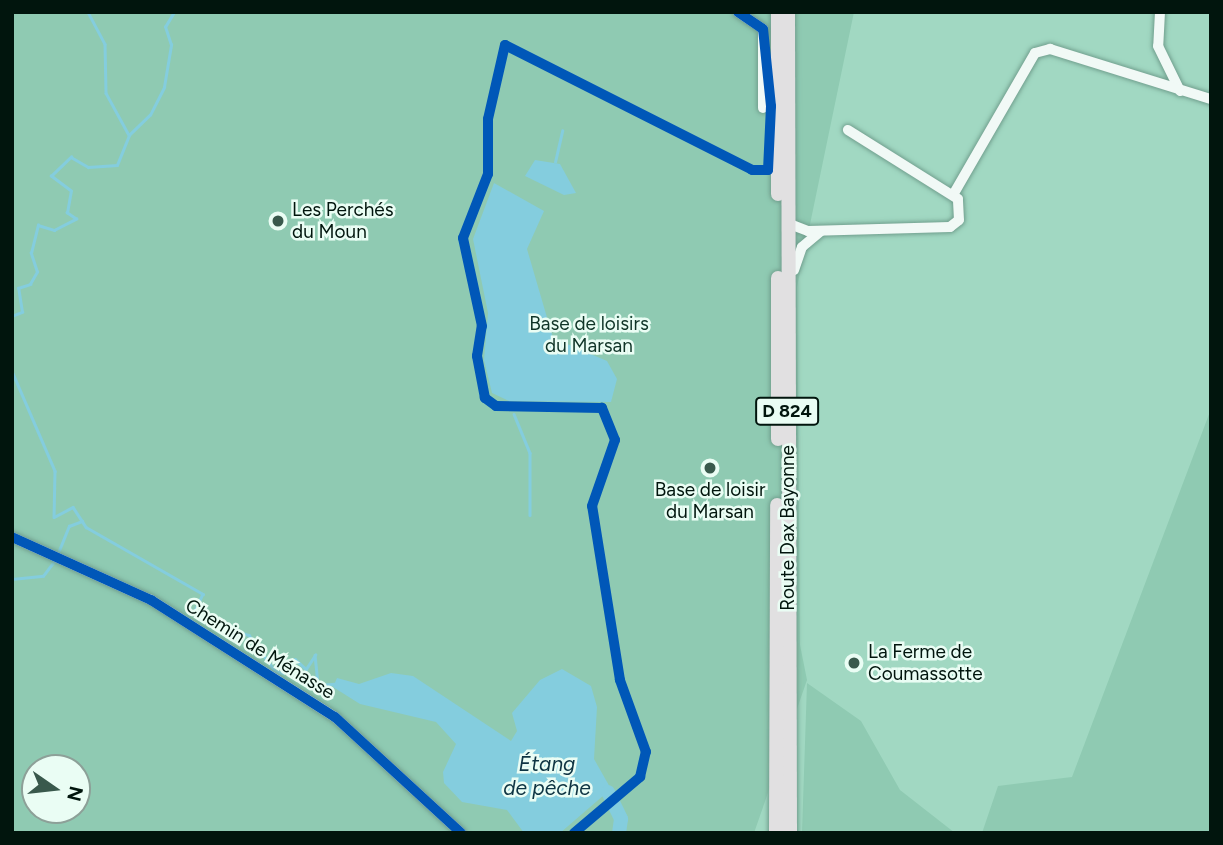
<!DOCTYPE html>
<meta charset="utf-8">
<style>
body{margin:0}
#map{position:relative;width:1223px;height:845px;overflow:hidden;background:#a1d8c2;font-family:Figtree,sans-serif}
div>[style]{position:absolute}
.green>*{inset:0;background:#8fcab2}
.water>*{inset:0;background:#84cdde}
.stream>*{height:2.5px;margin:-1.25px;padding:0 1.25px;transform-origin:1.25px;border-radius:1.25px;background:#84cdde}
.river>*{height:14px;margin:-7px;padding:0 7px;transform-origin:7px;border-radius:7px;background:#84cdde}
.roads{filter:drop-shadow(0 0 2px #719f8e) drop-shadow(0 0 2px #719f8e)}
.minor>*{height:10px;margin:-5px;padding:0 5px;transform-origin:5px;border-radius:5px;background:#f1f9f6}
.major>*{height:14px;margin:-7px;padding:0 7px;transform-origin:7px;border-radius:7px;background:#e1e0e1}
.cycleway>*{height:10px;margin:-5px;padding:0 5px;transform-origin:5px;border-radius:5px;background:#0057b8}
.dots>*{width:19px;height:19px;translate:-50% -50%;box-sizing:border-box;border:4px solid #eafdf4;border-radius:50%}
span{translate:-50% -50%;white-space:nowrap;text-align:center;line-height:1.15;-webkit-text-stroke:5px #eafdf4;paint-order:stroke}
.shield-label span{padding:2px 5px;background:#eafdf4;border:2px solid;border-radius:5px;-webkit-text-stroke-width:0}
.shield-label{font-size:18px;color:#01150d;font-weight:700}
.poi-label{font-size:19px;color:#01150d}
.left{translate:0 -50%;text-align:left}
.park-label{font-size:19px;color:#0f3427}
.street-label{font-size:19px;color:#01150d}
.water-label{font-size:21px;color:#0e3443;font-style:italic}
.frame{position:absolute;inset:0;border:14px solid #01150d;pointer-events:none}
.north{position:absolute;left:21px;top:754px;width:70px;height:70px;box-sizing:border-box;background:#eafdf4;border:2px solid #8da098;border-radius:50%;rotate:104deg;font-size:19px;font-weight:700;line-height:28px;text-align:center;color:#01150d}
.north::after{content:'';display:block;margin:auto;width:24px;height:32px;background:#39594c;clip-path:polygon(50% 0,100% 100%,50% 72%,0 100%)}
</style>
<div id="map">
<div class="green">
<div style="clip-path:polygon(evenodd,12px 12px,854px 12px,797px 287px,800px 645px,807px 680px,754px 833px,12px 833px,12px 12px,35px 768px,77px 768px,77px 810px,35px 810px,35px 768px)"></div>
<div style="clip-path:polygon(1211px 409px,1211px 833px,982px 833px,998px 786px,1072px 777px)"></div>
<div style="clip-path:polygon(807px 683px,861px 721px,900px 790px,955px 833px,802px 833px)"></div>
</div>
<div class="water">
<div style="clip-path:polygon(535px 160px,560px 164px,576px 193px,564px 195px,525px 176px)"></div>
<div style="clip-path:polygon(494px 183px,544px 211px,527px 249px,553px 338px,607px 361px,617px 379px,611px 402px,509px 401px,492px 393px,484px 360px,488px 313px,473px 239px)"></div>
<div style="clip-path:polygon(562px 669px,591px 686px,597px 707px,594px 759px,611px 789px,560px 833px,524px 833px,507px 810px,462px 802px,444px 783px,443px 772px,456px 744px,436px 722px,360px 704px,333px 687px,337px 678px,359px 684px,391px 673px,413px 676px,511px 741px,517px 731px,512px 713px,540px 680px)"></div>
</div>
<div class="stream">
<div style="left:88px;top:12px;width:36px;rotate:62deg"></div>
<div style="left:105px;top:44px;width:49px;rotate:88.8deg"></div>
<div style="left:106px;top:93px;width:48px;rotate:61.3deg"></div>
<div style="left:555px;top:162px;width:32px;rotate:-77deg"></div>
<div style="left:12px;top:316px;width:11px;rotate:-22deg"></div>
<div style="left:22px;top:312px;width:24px;rotate:-99deg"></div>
<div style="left:18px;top:288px;width:13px;rotate:-18deg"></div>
<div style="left:30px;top:284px;width:14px;rotate:-60deg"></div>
<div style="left:37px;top:272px;width:20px;rotate:-108deg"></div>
<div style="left:31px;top:253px;width:29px;rotate:-76deg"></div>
<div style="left:38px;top:225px;width:17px;rotate:17deg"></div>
<div style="left:54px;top:230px;width:25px;rotate:-27deg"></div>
<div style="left:76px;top:219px;width:11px;rotate:-146deg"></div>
<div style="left:67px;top:213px;width:22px;rotate:-80deg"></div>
<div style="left:71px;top:191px;width:25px;rotate:-143deg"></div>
<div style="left:51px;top:176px;width:28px;rotate:-44deg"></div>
<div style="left:71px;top:157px;width:20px;rotate:30deg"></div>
<div style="left:88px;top:167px;width:29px;rotate:-4deg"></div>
<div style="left:117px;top:165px;width:32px;rotate:-68deg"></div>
<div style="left:129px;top:135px;width:29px;rotate:-44deg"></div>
<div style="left:150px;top:115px;width:31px;rotate:-63deg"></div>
<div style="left:164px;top:87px;width:43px;rotate:-80.5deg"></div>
<div style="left:171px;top:45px;width:19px;rotate:-108deg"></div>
<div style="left:165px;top:27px;width:17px;rotate:-59deg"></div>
<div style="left:12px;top:317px;width:13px;rotate:90deg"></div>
<div style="left:12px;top:334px;width:13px;rotate:90deg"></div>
<div style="left:12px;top:371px;width:109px;rotate:66.7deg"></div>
<div style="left:55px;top:471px;width:46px;rotate:91.2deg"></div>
<div style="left:54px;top:517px;width:21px;rotate:-28deg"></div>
<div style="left:73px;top:507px;width:24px;rotate:57deg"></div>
<div style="left:86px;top:527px;width:135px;rotate:29.8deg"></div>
<div style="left:203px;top:594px;width:17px;rotate:115deg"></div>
<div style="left:196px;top:609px;width:13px;rotate:63deg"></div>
<div style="left:202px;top:621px;width:49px;rotate:16.6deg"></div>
<div style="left:249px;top:635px;width:44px;rotate:54.2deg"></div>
<div style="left:275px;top:671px;width:8px;rotate:14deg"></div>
<div style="left:283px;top:673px;width:18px;rotate:-49deg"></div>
<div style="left:295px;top:659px;width:15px;rotate:42deg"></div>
<div style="left:306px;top:669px;width:17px;rotate:-57deg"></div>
<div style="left:315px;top:655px;width:30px;rotate:84deg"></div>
<div style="left:318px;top:685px;width:16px;rotate:-4deg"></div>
<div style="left:514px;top:414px;width:42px;rotate:67.7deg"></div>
<div style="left:530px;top:453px;width:62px;rotate:90deg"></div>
<div style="left:58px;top:553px;width:29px;rotate:-68deg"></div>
<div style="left:69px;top:526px;width:14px;rotate:-21deg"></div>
<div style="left:12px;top:579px;width:31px;rotate:-6deg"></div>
<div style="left:43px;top:576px;width:21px;rotate:-53deg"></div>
</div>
<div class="river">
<div style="left:608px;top:792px;width:30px;rotate:64deg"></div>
<div style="left:621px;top:819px;width:14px;rotate:98deg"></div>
</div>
<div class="roads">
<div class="minor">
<div style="left:738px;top:12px;width:30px;rotate:34deg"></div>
<div style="left:763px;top:29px;width:79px;rotate:90deg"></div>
<div style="left:1160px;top:12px;width:34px;rotate:93deg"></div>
<div style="left:1158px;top:46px;width:50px;rotate:63.9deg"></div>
<div style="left:953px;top:195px;width:164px;rotate:-60deg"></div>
<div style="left:1035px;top:53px;width:16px;rotate:-15deg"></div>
<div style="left:1050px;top:49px;width:169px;rotate:17.3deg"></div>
<div style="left:787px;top:223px;width:22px;rotate:21deg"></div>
<div style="left:808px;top:231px;width:142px;rotate:-1.6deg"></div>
<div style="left:950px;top:227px;width:11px;rotate:-38deg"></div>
<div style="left:959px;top:220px;width:21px;rotate:-93deg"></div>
<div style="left:958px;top:199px;width:130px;rotate:-147.9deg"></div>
<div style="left:794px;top:270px;width:24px;rotate:-71deg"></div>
<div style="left:802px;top:247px;width:25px;rotate:-40deg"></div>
<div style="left:12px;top:537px;width:153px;rotate:24.4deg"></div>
<div style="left:151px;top:600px;width:218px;rotate:32.5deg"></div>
<div style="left:335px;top:717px;width:171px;rotate:42.6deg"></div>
</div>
<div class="major">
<div style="left:778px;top:12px;width:182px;rotate:90deg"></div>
<div style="left:788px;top:12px;width:821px;rotate:89.86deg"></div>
<div style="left:778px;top:439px;width:161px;rotate:-90deg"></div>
<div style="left:776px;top:833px;width:328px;rotate:-89.8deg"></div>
</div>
</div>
<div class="cycleway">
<div style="left:12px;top:537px;width:153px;rotate:24.4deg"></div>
<div style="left:151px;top:600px;width:218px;rotate:32.5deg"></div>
<div style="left:335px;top:717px;width:171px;rotate:42.6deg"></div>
<div style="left:574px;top:833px;width:87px;rotate:-40.3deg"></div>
<div style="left:640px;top:777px;width:26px;rotate:-77deg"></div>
<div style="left:646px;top:752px;width:77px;rotate:-109.9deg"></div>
<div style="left:620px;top:680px;width:176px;rotate:-99.1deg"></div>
<div style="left:592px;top:506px;width:70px;rotate:-70.8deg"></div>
<div style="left:615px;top:440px;width:35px;rotate:-112deg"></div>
<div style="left:602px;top:408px;width:106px;rotate:-178.9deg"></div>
<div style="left:496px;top:406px;width:14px;rotate:-144deg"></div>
<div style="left:485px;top:398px;width:43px;rotate:-100.8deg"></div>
<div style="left:477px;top:356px;width:30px;rotate:-81deg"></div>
<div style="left:482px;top:326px;width:90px;rotate:-102.2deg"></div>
<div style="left:463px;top:238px;width:69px;rotate:-68.7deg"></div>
<div style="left:488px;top:174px;width:55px;rotate:-90deg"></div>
<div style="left:488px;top:119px;width:76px;rotate:-77.1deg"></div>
<div style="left:505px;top:45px;width:277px;rotate:26.8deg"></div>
<div style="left:752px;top:170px;width:16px"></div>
<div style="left:768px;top:170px;width:64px;rotate:-87.3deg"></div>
<div style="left:771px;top:106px;width:77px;rotate:-95.9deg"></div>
<div style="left:763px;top:29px;width:30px;rotate:-146deg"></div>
</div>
<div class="dots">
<div style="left:278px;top:221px;background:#39594c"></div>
<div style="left:710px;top:468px;background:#39594c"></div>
<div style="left:854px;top:663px;background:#39594c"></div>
</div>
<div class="shield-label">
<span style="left:787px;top:411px">D 824</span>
</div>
<div class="poi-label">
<span class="left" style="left:292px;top:221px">Les Perchés<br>du Moun</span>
<span style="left:710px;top:501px">Base de loisir<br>du Marsan</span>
<span class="left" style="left:868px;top:663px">La Ferme de<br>Coumassotte</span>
</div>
<div class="park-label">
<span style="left:589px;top:335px">Base de loisirs<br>du Marsan</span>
</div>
<div class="street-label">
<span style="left:788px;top:528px;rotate:-90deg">Route Dax Bayonne</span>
<span style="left:260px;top:649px;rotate:32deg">Chemin de Ménasse</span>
</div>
<div class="water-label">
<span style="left:547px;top:776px">Étang<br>de pêche</span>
</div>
<div class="frame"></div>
<div class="north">N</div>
</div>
